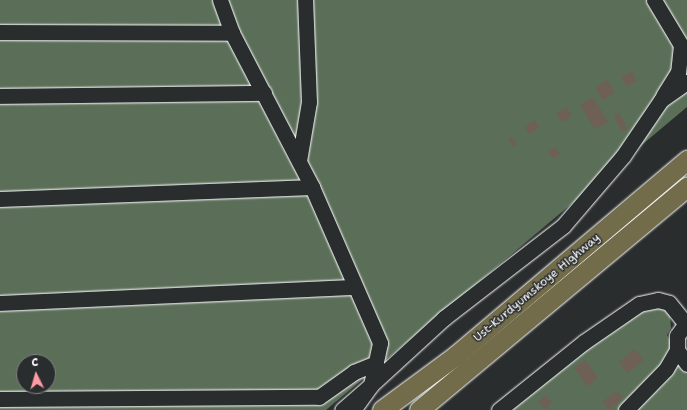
<!DOCTYPE html>
<meta charset="utf-8">
<style>
body{margin:0}
#map{position:relative;width:687px;height:410px;overflow:hidden;background:#2a2d2e;font-family:"Shantell Sans",sans-serif}
div>[style]{position:absolute}
.green>*{inset:0;background:#5a6e58}
.building>*{inset:0;background:#6f6056;transform-origin:0 0}
.roads{filter:drop-shadow(0 0 1px #fff) drop-shadow(0 0 1px #fff)}
.minor>*{height:15px;margin:-7.5px;padding:0 7.5px;transform-origin:7.5px;border-radius:7.5px;background:#2a2d2e}
.major>*{height:19px;margin:-9.5px;padding:0 9.5px;transform-origin:9.5px;border-radius:9.5px;background:#726c4b}
span{translate:-50% -50%;white-space:nowrap;text-align:center;line-height:1.15;-webkit-text-stroke:3px #2a2d2e;paint-order:stroke}
.street-label{font-size:12px;color:#fff}
.north{position:absolute;left:16px;top:354px;width:40px;height:40px;box-sizing:border-box;background:#2a2d2e;border:1px solid #7f8182;border-radius:50%;rotate:355deg;font-size:11px;font-weight:700;line-height:16px;text-align:center;color:#fff}
.north::after{content:'';display:block;margin:auto;width:14px;height:18px;background:#ff9aa2;clip-path:polygon(50% 0,100% 100%,50% 72%,0 100%)}
</style>
<div id="map">
<div class="green">
<div style="clip-path:polygon(evenodd,0 0,687px 0,687px 107px,326px 410px,0 410px,0 0,24px 362px,48px 362px,48px 386px,24px 386px,24px 362px)"></div>
<div style="clip-path:polygon(656px 298px,670px 314px,671px 328px,667px 335px,687px 372px,687px 410px,494px 410px)"></div>
</div>
<div class="building">
<div style="left:632px;top:71px;width:11px;height:12px;rotate:63deg"></div>
<div style="left:607px;top:80px;width:15px;height:14px;rotate:58deg"></div>
<div style="left:593px;top:97px;width:29px;height:15px;rotate:59deg"></div>
<div style="left:566px;top:107px;width:10px;height:12px;rotate:53deg"></div>
<div style="left:619px;top:113px;width:18px;height:6px;rotate:61deg"></div>
<div style="left:534px;top:120px;width:9px;height:12px;rotate:54deg"></div>
<div style="left:512px;top:137px;width:9px;height:5px;rotate:54deg"></div>
<div style="clip-path:polygon(555px 146px,560px 154px,553px 159px,548px 152px)"></div>
<div style="left:635px;top:349px;width:14px;height:21px;rotate:51deg"></div>
<div style="left:586px;top:360px;width:22px;height:14px;rotate:56deg"></div>
<div style="left:617px;top:391px;width:10px;height:18px;rotate:53deg"></div>
<div style="left:545px;top:395px;width:10px;height:10px;rotate:45deg"></div>
</div>
<div class="roads">
<div class="minor">
<div style="left:220px;top:0;width:35px;rotate:70deg"></div>
<div style="left:232px;top:33px;width:174px;rotate:62.5deg"></div>
<div style="left:312px;top:187px;width:170px;rotate:66.4deg"></div>
<div style="left:380px;top:343px;width:43px;rotate:102.1deg"></div>
<div style="left:371px;top:385px;width:38px;rotate:139deg"></div>
<div style="left:654px;top:0;width:52px;rotate:59deg"></div>
<div style="left:681px;top:45px;width:27px;rotate:96deg"></div>
<div style="left:678px;top:72px;width:28px;rotate:122deg"></div>
<div style="left:0;top:32px;width:232px;rotate:0.2deg"></div>
<div style="left:0;top:96px;width:264px;rotate:-0.7deg"></div>
<div style="left:299px;top:161px;width:60px;rotate:-80.4deg"></div>
<div style="left:309px;top:102px;width:102px;rotate:-92.2deg"></div>
<div style="left:0;top:199px;width:312px;rotate:-2.2deg"></div>
<div style="left:0;top:303px;width:355px;rotate:-2.6deg"></div>
<div style="left:687px;top:322px;width:17px;rotate:126deg"></div>
<div style="left:677px;top:336px;width:14px;rotate:90deg"></div>
<div style="left:677px;top:350px;width:17px;rotate:54deg"></div>
<div style="left:0;top:399px;width:319px;rotate:-0.4deg"></div>
<div style="left:319px;top:397px;width:43px;rotate:-35.5deg"></div>
<div style="left:354px;top:372px;width:24px;rotate:-22deg"></div>
<div style="left:353px;top:410px;width:31px;rotate:-54deg"></div>
<div style="left:371px;top:385px;width:99px;rotate:-42.5deg"></div>
<div style="left:444px;top:318px;width:150px;rotate:-37.7deg"></div>
<div style="left:563px;top:226px;width:92px;rotate:-49.4deg"></div>
<div style="left:623px;top:156px;width:68px;rotate:-55.8deg"></div>
<div style="left:661px;top:100px;width:32px;rotate:-35deg"></div>
<div style="left:499px;top:410px;width:109px;rotate:-38.7deg"></div>
<div style="left:584px;top:342px;width:67px;rotate:-34.6deg"></div>
<div style="left:639px;top:304px;width:19px;rotate:-12deg"></div>
<div style="left:658px;top:300px;width:11px;rotate:15deg"></div>
<div style="left:669px;top:303px;width:26px;rotate:51deg"></div>
<div style="left:626px;top:410px;width:57px;rotate:-45.7deg"></div>
<div style="left:666px;top:369px;width:22px;rotate:-60deg"></div>
</div>
<div class="major">
<div style="left:382px;top:410px;width:91px;rotate:-36.5deg"></div>
<div style="left:455px;top:356px;width:304px;rotate:-40.2deg"></div>
<div style="left:419px;top:410px;width:349px;rotate:-39.8deg"></div>
</div>
</div>
<div class="street-label">
<span style="left:537px;top:288px;rotate:-40deg">Ust-Kurdyumskoye Highway</span>
</div>
<div class="north">С</div>
</div>
